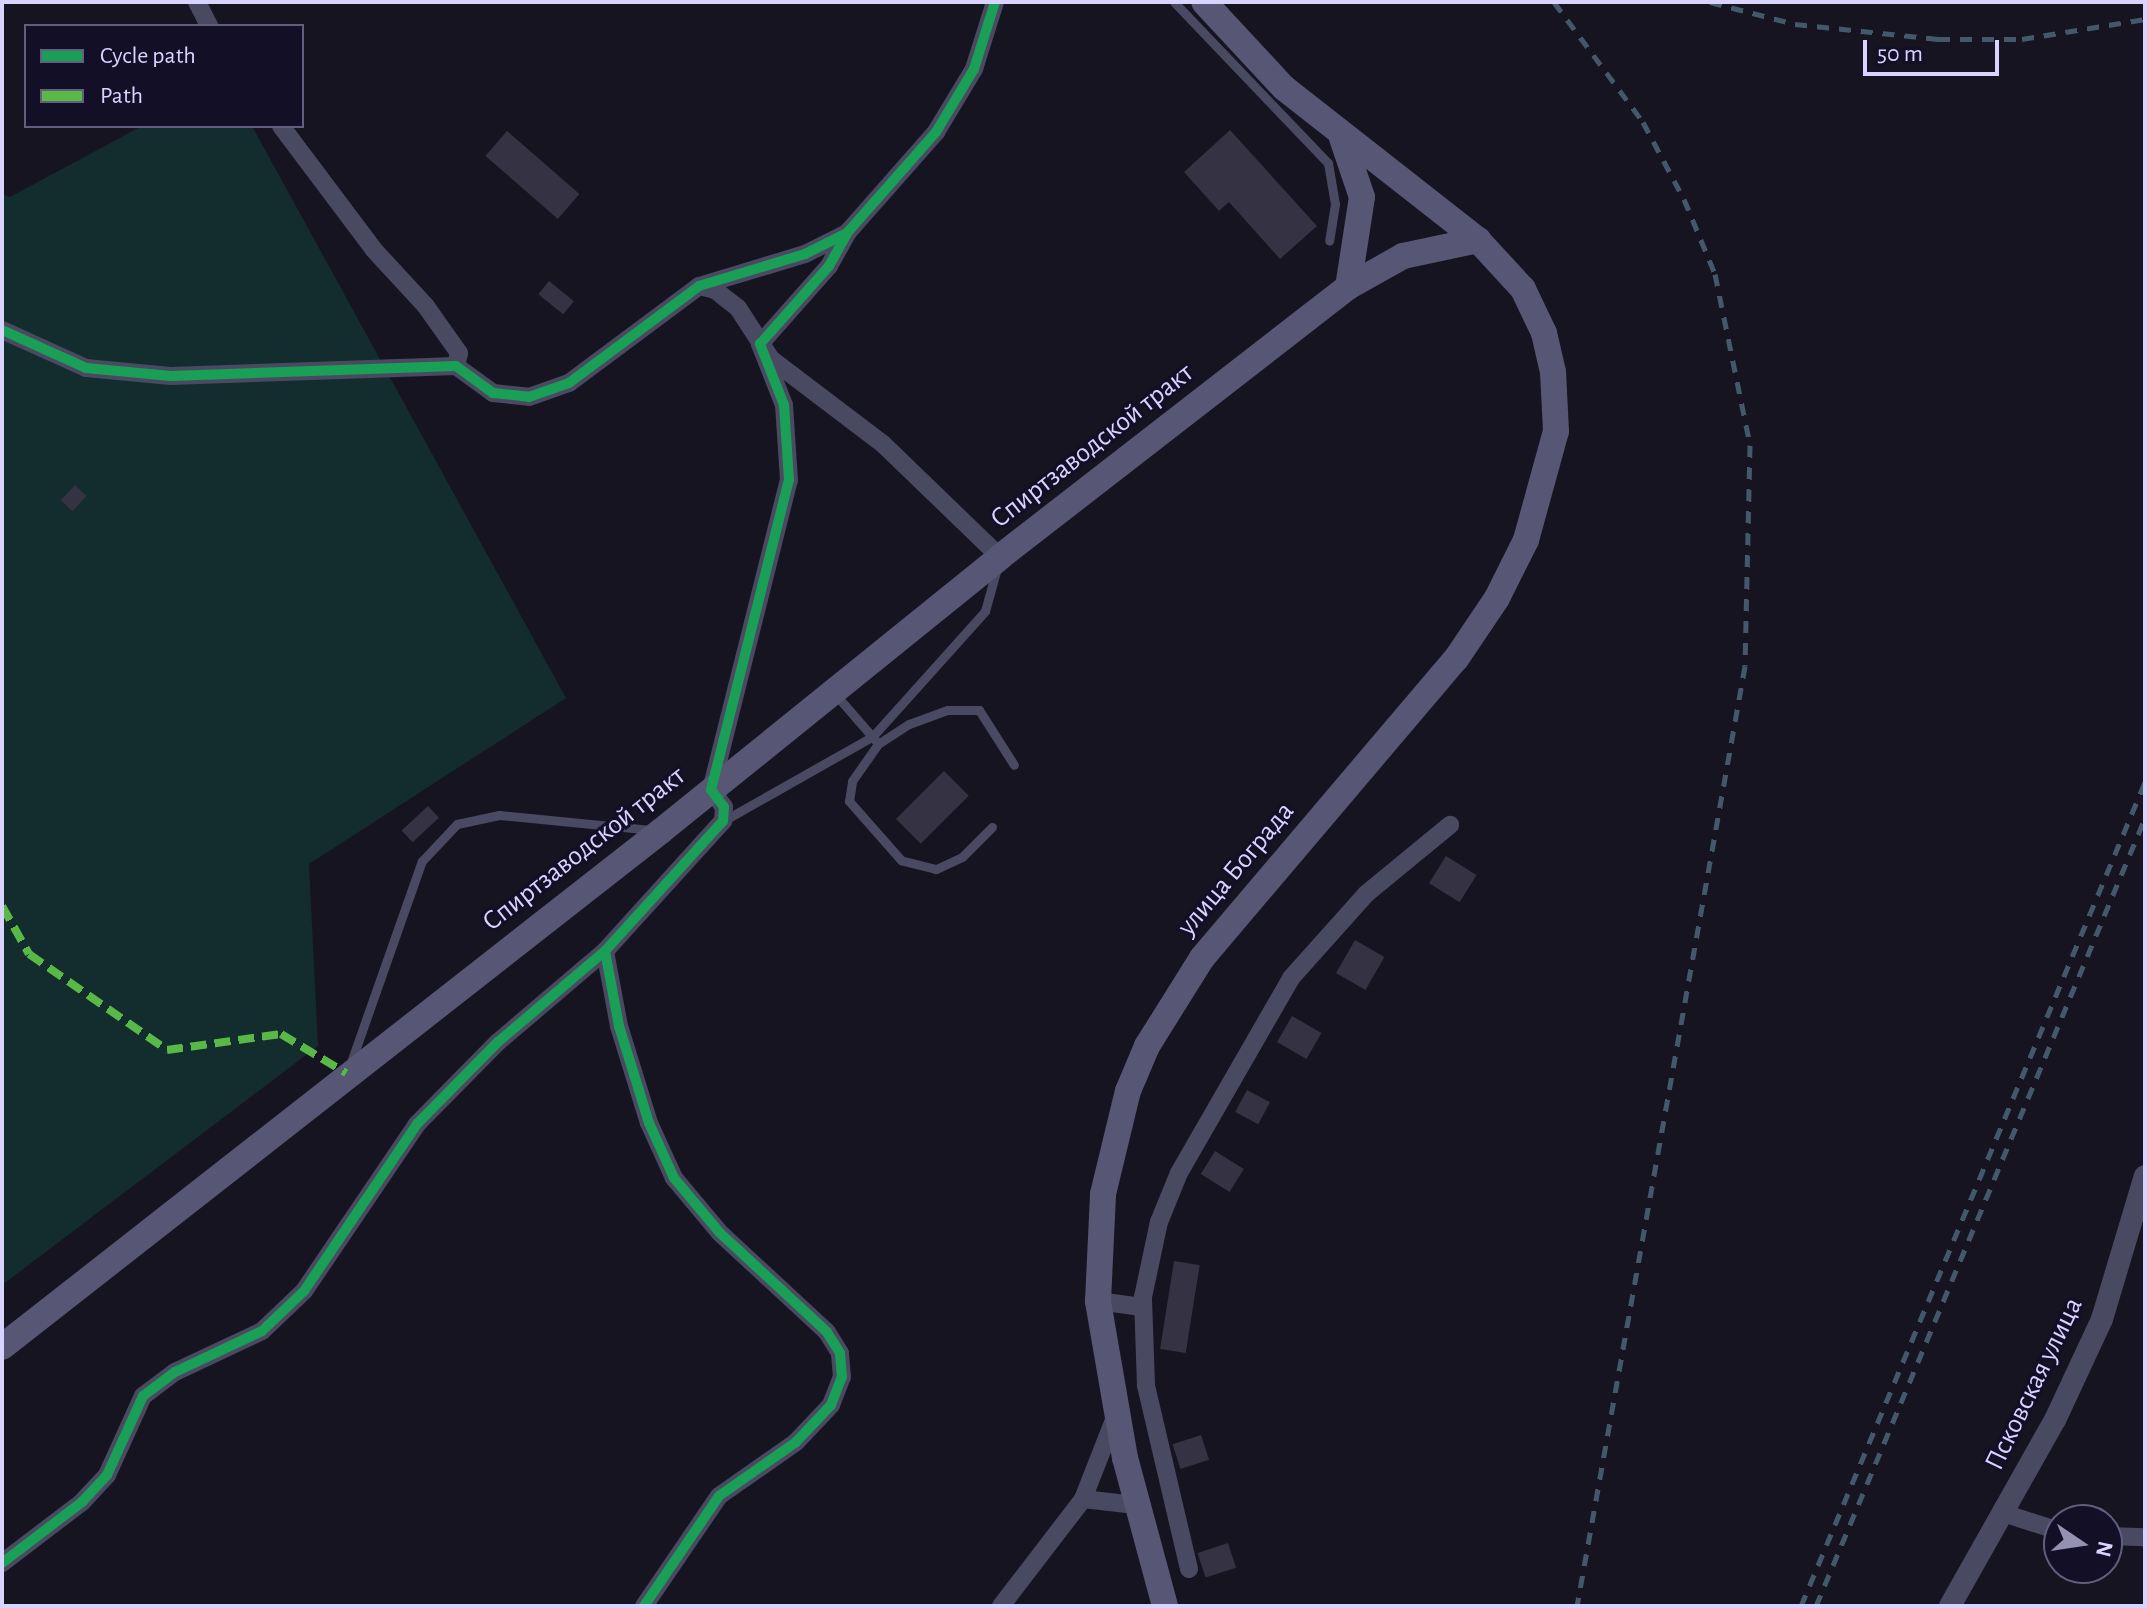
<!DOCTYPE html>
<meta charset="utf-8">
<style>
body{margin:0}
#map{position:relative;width:2147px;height:1608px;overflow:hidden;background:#161421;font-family:"Alegreya Sans",sans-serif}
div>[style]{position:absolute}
.green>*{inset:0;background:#132c2d}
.building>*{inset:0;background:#343243;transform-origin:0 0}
.service>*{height:9px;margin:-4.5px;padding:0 4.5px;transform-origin:4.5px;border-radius:4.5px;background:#4a4962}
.minor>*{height:18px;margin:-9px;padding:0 9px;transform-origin:9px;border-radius:9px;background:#4a4962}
.tertiary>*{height:22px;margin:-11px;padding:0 11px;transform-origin:11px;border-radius:11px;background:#4a4962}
.secondary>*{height:26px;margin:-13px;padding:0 13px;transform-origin:13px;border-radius:13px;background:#575674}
.rail>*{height:5px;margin-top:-2.5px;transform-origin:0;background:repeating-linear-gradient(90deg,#43596b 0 12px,transparent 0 22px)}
.quiet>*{height:8px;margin-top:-4px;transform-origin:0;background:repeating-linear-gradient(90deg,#58b947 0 16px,transparent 0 24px)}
.cycleway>*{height:10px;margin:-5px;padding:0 5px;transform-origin:5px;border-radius:5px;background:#1a9f57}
span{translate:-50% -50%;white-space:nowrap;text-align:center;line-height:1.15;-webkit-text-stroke:6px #130f26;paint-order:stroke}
.street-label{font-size:28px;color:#d9d4ff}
.frame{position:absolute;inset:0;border:4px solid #d9d4ff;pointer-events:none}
.legend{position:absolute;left:24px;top:24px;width:280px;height:104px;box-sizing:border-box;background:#130f26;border:2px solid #625e7d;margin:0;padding:10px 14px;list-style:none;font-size:24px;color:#d9d4ff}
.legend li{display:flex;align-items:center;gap:16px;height:40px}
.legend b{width:40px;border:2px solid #625e7d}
.north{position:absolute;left:2043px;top:1504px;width:80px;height:80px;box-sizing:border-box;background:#130f26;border:2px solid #625e7d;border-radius:50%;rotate:103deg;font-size:22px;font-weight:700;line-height:32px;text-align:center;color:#d9d4ff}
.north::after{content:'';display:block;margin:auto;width:28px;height:36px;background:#9591b1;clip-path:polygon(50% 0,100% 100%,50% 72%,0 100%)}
.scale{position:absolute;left:1863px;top:40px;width:136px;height:36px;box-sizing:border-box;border:4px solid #d9d4ff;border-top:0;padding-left:10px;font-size:24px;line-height:28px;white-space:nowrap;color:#d9d4ff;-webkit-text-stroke:6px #130f26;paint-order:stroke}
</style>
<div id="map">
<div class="green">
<div style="clip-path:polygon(142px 126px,252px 126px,566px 698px,309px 864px,318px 1046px,2px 1285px,2px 194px,10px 197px)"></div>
</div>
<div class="building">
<div style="clip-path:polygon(1230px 130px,1317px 226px,1280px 259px,1229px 202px,1219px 211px,1184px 172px)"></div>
<div style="left:507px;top:131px;width:96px;height:33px;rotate:41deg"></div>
<div style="left:549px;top:281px;width:32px;height:17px;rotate:39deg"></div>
<div style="left:75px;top:485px;width:16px;height:21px;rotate:43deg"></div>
<div style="left:944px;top:771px;width:35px;height:68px;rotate:45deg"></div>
<div style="left:428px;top:806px;width:16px;height:36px;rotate:47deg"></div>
<div style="left:1446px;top:856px;width:36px;height:32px;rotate:32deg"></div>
<div style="left:1355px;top:940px;width:34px;height:38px;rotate:30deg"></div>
<div style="left:1292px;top:1016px;width:34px;height:30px;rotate:30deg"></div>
<div style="left:1247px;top:1090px;width:26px;height:25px;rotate:28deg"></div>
<div style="left:1215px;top:1151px;width:34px;height:27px;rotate:32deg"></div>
<div style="left:1174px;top:1261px;width:26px;height:89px;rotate:9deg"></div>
<div style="left:1201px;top:1435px;width:26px;height:30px;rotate:72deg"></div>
<div style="left:1228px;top:1543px;width:26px;height:32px;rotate:72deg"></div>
</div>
<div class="service">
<div style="left:1174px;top:2px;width:223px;rotate:46.3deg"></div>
<div style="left:1328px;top:163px;width:42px;rotate:80.3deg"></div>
<div style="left:1335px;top:204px;width:37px;rotate:99deg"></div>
<div style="left:836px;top:695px;width:61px;rotate:49deg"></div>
<div style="left:723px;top:821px;width:172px;rotate:-29.5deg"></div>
<div style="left:873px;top:736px;width:168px;rotate:-48.1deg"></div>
<div style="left:985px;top:611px;width:45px;rotate:-74.4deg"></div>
<div style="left:992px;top:827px;width:42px;rotate:135deg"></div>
<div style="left:962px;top:857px;width:29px;rotate:155deg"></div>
<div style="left:936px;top:869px;width:36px;rotate:-166deg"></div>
<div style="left:901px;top:860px;width:79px;rotate:-131.4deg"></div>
<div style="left:849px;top:801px;width:20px;rotate:-81deg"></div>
<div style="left:852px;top:781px;width:45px;rotate:-54.9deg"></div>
<div style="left:878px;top:744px;width:37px;rotate:-33deg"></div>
<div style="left:909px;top:724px;width:40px;rotate:-20.2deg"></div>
<div style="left:947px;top:710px;width:32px"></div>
<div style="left:979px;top:710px;width:65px;rotate:57.5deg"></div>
<div style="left:350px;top:1065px;width:216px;rotate:-70.6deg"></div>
<div style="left:422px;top:861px;width:51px;rotate:-46.6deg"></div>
<div style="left:457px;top:824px;width:43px;rotate:-12.1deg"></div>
<div style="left:499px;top:815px;width:155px;rotate:5.6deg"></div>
</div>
<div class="minor">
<div style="left:197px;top:2px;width:27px;rotate:63deg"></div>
<div style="left:281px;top:126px;width:155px;rotate:53.1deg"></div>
<div style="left:374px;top:250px;width:75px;rotate:47.2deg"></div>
<div style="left:425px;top:305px;width:59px;rotate:54.7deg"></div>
<div style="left:459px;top:353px;width:13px;rotate:103deg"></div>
<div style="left:699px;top:286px;width:16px;rotate:14deg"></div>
<div style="left:715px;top:290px;width:29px;rotate:38deg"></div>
<div style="left:738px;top:308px;width:61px;rotate:57.1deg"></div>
<div style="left:771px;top:359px;width:141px;rotate:37.2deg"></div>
<div style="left:883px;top:444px;width:163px;rotate:44deg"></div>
<div style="left:2px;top:330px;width:92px;rotate:24.3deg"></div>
<div style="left:86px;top:368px;width:85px;rotate:5.4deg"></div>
<div style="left:171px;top:376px;width:285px;rotate:-2deg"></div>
<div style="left:456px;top:366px;width:46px;rotate:36.1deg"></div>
<div style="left:493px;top:393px;width:36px;rotate:6deg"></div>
<div style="left:529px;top:397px;width:42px;rotate:-19.3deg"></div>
<div style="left:569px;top:383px;width:162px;rotate:-36.7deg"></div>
<div style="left:699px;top:286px;width:111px;rotate:-16.8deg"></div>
<div style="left:805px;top:254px;width:47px;rotate:-26.6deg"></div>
<div style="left:1098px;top:1301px;width:44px;rotate:7.8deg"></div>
<div style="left:1083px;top:1499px;width:53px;rotate:6.5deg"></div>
<div style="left:2003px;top:1513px;width:59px;rotate:17.8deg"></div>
<div style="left:2107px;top:1536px;width:38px;rotate:2deg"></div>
<div style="left:2px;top:1563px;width:101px;rotate:-37.3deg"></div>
<div style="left:82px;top:1502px;width:37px;rotate:-47deg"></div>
<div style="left:107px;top:1475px;width:87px;rotate:-65.5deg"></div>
<div style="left:143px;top:1396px;width:40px;rotate:-37deg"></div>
<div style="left:175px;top:1372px;width:96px;rotate:-25.2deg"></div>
<div style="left:262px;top:1331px;width:58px;rotate:-43.6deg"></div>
<div style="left:304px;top:1291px;width:202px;rotate:-55.9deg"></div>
<div style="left:417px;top:1124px;width:115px;rotate:-45.4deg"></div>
<div style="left:498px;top:1042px;width:140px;rotate:-40.4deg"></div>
<div style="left:1189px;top:1569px;width:189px;rotate:-103.2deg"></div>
<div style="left:1146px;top:1385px;width:88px;rotate:-92deg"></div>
<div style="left:1143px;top:1297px;width:77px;rotate:-78deg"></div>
<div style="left:1159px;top:1222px;width:53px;rotate:-67.8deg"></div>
<div style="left:1179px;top:1173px;width:225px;rotate:-60.1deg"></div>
<div style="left:1291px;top:978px;width:113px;rotate:-48.2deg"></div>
<div style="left:1366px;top:894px;width:109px;rotate:-39.4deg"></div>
<div style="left:644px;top:1606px;width:133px;rotate:-55.7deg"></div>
<div style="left:719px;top:1496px;width:94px;rotate:-35deg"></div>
<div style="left:796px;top:1442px;width:51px;rotate:-46.6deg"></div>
<div style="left:831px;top:1405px;width:30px;rotate:-69deg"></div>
<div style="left:842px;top:1377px;width:24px;rotate:-95deg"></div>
<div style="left:840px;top:1353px;width:25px;rotate:-122deg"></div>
<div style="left:827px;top:1332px;width:146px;rotate:-137.2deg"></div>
<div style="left:720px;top:1233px;width:72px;rotate:-129.9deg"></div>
<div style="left:674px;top:1178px;width:60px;rotate:-114.4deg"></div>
<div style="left:649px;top:1123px;width:102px;rotate:-107.2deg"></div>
<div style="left:619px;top:1026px;width:76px;rotate:-100.6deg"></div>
<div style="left:605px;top:951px;width:176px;rotate:-47.8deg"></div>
<div style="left:723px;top:821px;width:14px;rotate:-86deg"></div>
<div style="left:724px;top:807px;width:21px;rotate:-127deg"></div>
<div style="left:711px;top:790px;width:320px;rotate:-75.9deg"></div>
<div style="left:789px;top:480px;width:75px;rotate:-93.8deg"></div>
<div style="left:784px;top:405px;width:66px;rotate:-111.5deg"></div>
<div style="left:760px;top:344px;width:104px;rotate:-48.5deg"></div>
<div style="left:829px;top:266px;width:38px;rotate:-61deg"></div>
<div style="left:847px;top:233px;width:135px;rotate:-48.6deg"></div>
<div style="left:936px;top:132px;width:74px;rotate:-58.9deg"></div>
<div style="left:974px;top:69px;width:70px;rotate:-72.6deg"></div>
<div style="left:1001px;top:1606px;width:135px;rotate:-52.5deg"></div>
<div style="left:1083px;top:1499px;width:90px;rotate:-68.6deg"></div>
</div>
<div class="tertiary">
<div style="left:1950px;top:1606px;width:214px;rotate:-60.6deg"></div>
<div style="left:2055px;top:1420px;width:111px;rotate:-65deg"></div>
<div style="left:2102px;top:1319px;width:149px;rotate:-73.3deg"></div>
</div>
<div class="secondary">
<div style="left:1342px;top:138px;width:62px;rotate:71.3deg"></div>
<div style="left:1362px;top:197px;width:91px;rotate:98.8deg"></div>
<div style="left:2px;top:1347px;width:837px;rotate:-38.06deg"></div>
<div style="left:661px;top:831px;width:436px;rotate:-38.9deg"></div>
<div style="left:1000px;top:557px;width:440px;rotate:-37.8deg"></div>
<div style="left:1348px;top:287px;width:63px;rotate:-29.4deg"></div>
<div style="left:1403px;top:256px;width:77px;rotate:-12deg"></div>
<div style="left:1165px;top:1606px;width:153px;rotate:-105.1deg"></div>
<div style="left:1125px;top:1458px;width:159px;rotate:-99.8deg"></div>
<div style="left:1098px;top:1301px;width:107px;rotate:-87.3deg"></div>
<div style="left:1103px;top:1194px;width:106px;rotate:-76.4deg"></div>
<div style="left:1128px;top:1091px;width:49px;rotate:-67.1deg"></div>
<div style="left:1147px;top:1046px;width:104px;rotate:-58deg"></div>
<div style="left:1202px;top:958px;width:392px;rotate:-49.7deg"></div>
<div style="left:1456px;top:659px;width:73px;rotate:-56.1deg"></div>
<div style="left:1497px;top:598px;width:65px;rotate:-63.4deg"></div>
<div style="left:1526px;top:540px;width:113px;rotate:-74.6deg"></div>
<div style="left:1556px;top:431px;width:59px;rotate:-92.9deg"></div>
<div style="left:1553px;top:372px;width:40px;rotate:-103deg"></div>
<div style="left:1544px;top:333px;width:49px;rotate:-115.5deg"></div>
<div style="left:1523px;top:289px;width:67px;rotate:-132.6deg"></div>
<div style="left:1478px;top:240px;width:246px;rotate:-141.9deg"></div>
<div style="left:1284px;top:88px;width:117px;rotate:-132.9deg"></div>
</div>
<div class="rail">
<div style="left:1554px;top:2px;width:149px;rotate:53.4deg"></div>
<div style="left:1643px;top:122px;width:87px;rotate:62deg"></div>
<div style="left:1684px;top:199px;width:81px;rotate:67.5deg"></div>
<div style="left:1715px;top:274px;width:175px;rotate:78.4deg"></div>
<div style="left:1750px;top:445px;width:221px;rotate:91.3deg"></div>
<div style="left:1745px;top:666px;width:955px;rotate:100.13deg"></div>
<div style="left:1710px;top:2px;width:88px;rotate:14.5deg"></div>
<div style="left:1795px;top:24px;width:144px;rotate:6deg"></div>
<div style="left:1938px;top:39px;width:84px"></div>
<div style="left:2022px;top:39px;width:125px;rotate:-9.2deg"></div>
<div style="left:1801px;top:1606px;width:893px;rotate:-67.34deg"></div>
<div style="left:1816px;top:1606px;width:854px;rotate:-67.34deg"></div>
</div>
<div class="quiet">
<div style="left:2px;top:906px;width:55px;rotate:60.6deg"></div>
<div style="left:29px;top:954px;width:168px;rotate:34.8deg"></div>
<div style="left:167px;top:1050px;width:115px;rotate:-8deg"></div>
<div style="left:281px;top:1034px;width:76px;rotate:31deg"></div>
</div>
<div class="cycleway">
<div style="left:2px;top:330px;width:92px;rotate:24.3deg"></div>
<div style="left:86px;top:368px;width:85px;rotate:5.4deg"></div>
<div style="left:171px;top:376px;width:285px;rotate:-2deg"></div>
<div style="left:456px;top:366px;width:46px;rotate:36.1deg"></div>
<div style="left:493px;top:393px;width:36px;rotate:6deg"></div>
<div style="left:529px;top:397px;width:42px;rotate:-19.3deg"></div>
<div style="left:569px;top:383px;width:162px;rotate:-36.7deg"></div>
<div style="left:699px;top:286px;width:111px;rotate:-16.8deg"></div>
<div style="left:805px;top:254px;width:47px;rotate:-26.6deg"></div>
<div style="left:2px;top:1563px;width:101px;rotate:-37.3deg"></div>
<div style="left:82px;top:1502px;width:37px;rotate:-47deg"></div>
<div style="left:107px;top:1475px;width:87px;rotate:-65.5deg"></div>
<div style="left:143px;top:1396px;width:40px;rotate:-37deg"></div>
<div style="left:175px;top:1372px;width:96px;rotate:-25.2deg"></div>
<div style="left:262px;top:1331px;width:58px;rotate:-43.6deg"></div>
<div style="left:304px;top:1291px;width:202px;rotate:-55.9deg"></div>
<div style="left:417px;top:1124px;width:115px;rotate:-45.4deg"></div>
<div style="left:498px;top:1042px;width:140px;rotate:-40.4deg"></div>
<div style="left:644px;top:1606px;width:133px;rotate:-55.7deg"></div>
<div style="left:719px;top:1496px;width:94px;rotate:-35deg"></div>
<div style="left:796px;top:1442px;width:51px;rotate:-46.6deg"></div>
<div style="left:831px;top:1405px;width:30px;rotate:-69deg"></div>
<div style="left:842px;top:1377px;width:24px;rotate:-95deg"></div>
<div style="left:840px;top:1353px;width:25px;rotate:-122deg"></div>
<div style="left:827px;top:1332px;width:146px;rotate:-137.2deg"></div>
<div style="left:720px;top:1233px;width:72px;rotate:-129.9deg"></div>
<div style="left:674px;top:1178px;width:60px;rotate:-114.4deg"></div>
<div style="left:649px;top:1123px;width:102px;rotate:-107.2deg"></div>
<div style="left:619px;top:1026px;width:76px;rotate:-100.6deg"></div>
<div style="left:605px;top:951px;width:176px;rotate:-47.8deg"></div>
<div style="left:723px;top:821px;width:14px;rotate:-86deg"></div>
<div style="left:724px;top:807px;width:21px;rotate:-127deg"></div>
<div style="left:711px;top:790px;width:320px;rotate:-75.9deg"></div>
<div style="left:789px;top:480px;width:75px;rotate:-93.8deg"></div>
<div style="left:784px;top:405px;width:66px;rotate:-111.5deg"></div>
<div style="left:760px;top:344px;width:104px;rotate:-48.5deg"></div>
<div style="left:829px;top:266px;width:38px;rotate:-61deg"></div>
<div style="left:847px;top:233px;width:135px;rotate:-48.6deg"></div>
<div style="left:936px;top:132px;width:74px;rotate:-58.9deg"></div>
<div style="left:974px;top:69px;width:70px;rotate:-72.6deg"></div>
</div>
<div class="street-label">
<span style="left:1092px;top:446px;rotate:-38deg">Спиртзаводской тракт</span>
<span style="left:584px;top:849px;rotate:-38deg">Спиртзаводской тракт</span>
<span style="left:1236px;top:869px;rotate:-50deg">улица Бограда</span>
<span style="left:2034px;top:1384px;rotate:-64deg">Псковская улица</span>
</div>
<div class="frame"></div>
<ul class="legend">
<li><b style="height:10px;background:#1a9f57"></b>Cycle path</li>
<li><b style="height:10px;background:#58b947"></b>Path</li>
</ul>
<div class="north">N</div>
<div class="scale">50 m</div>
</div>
